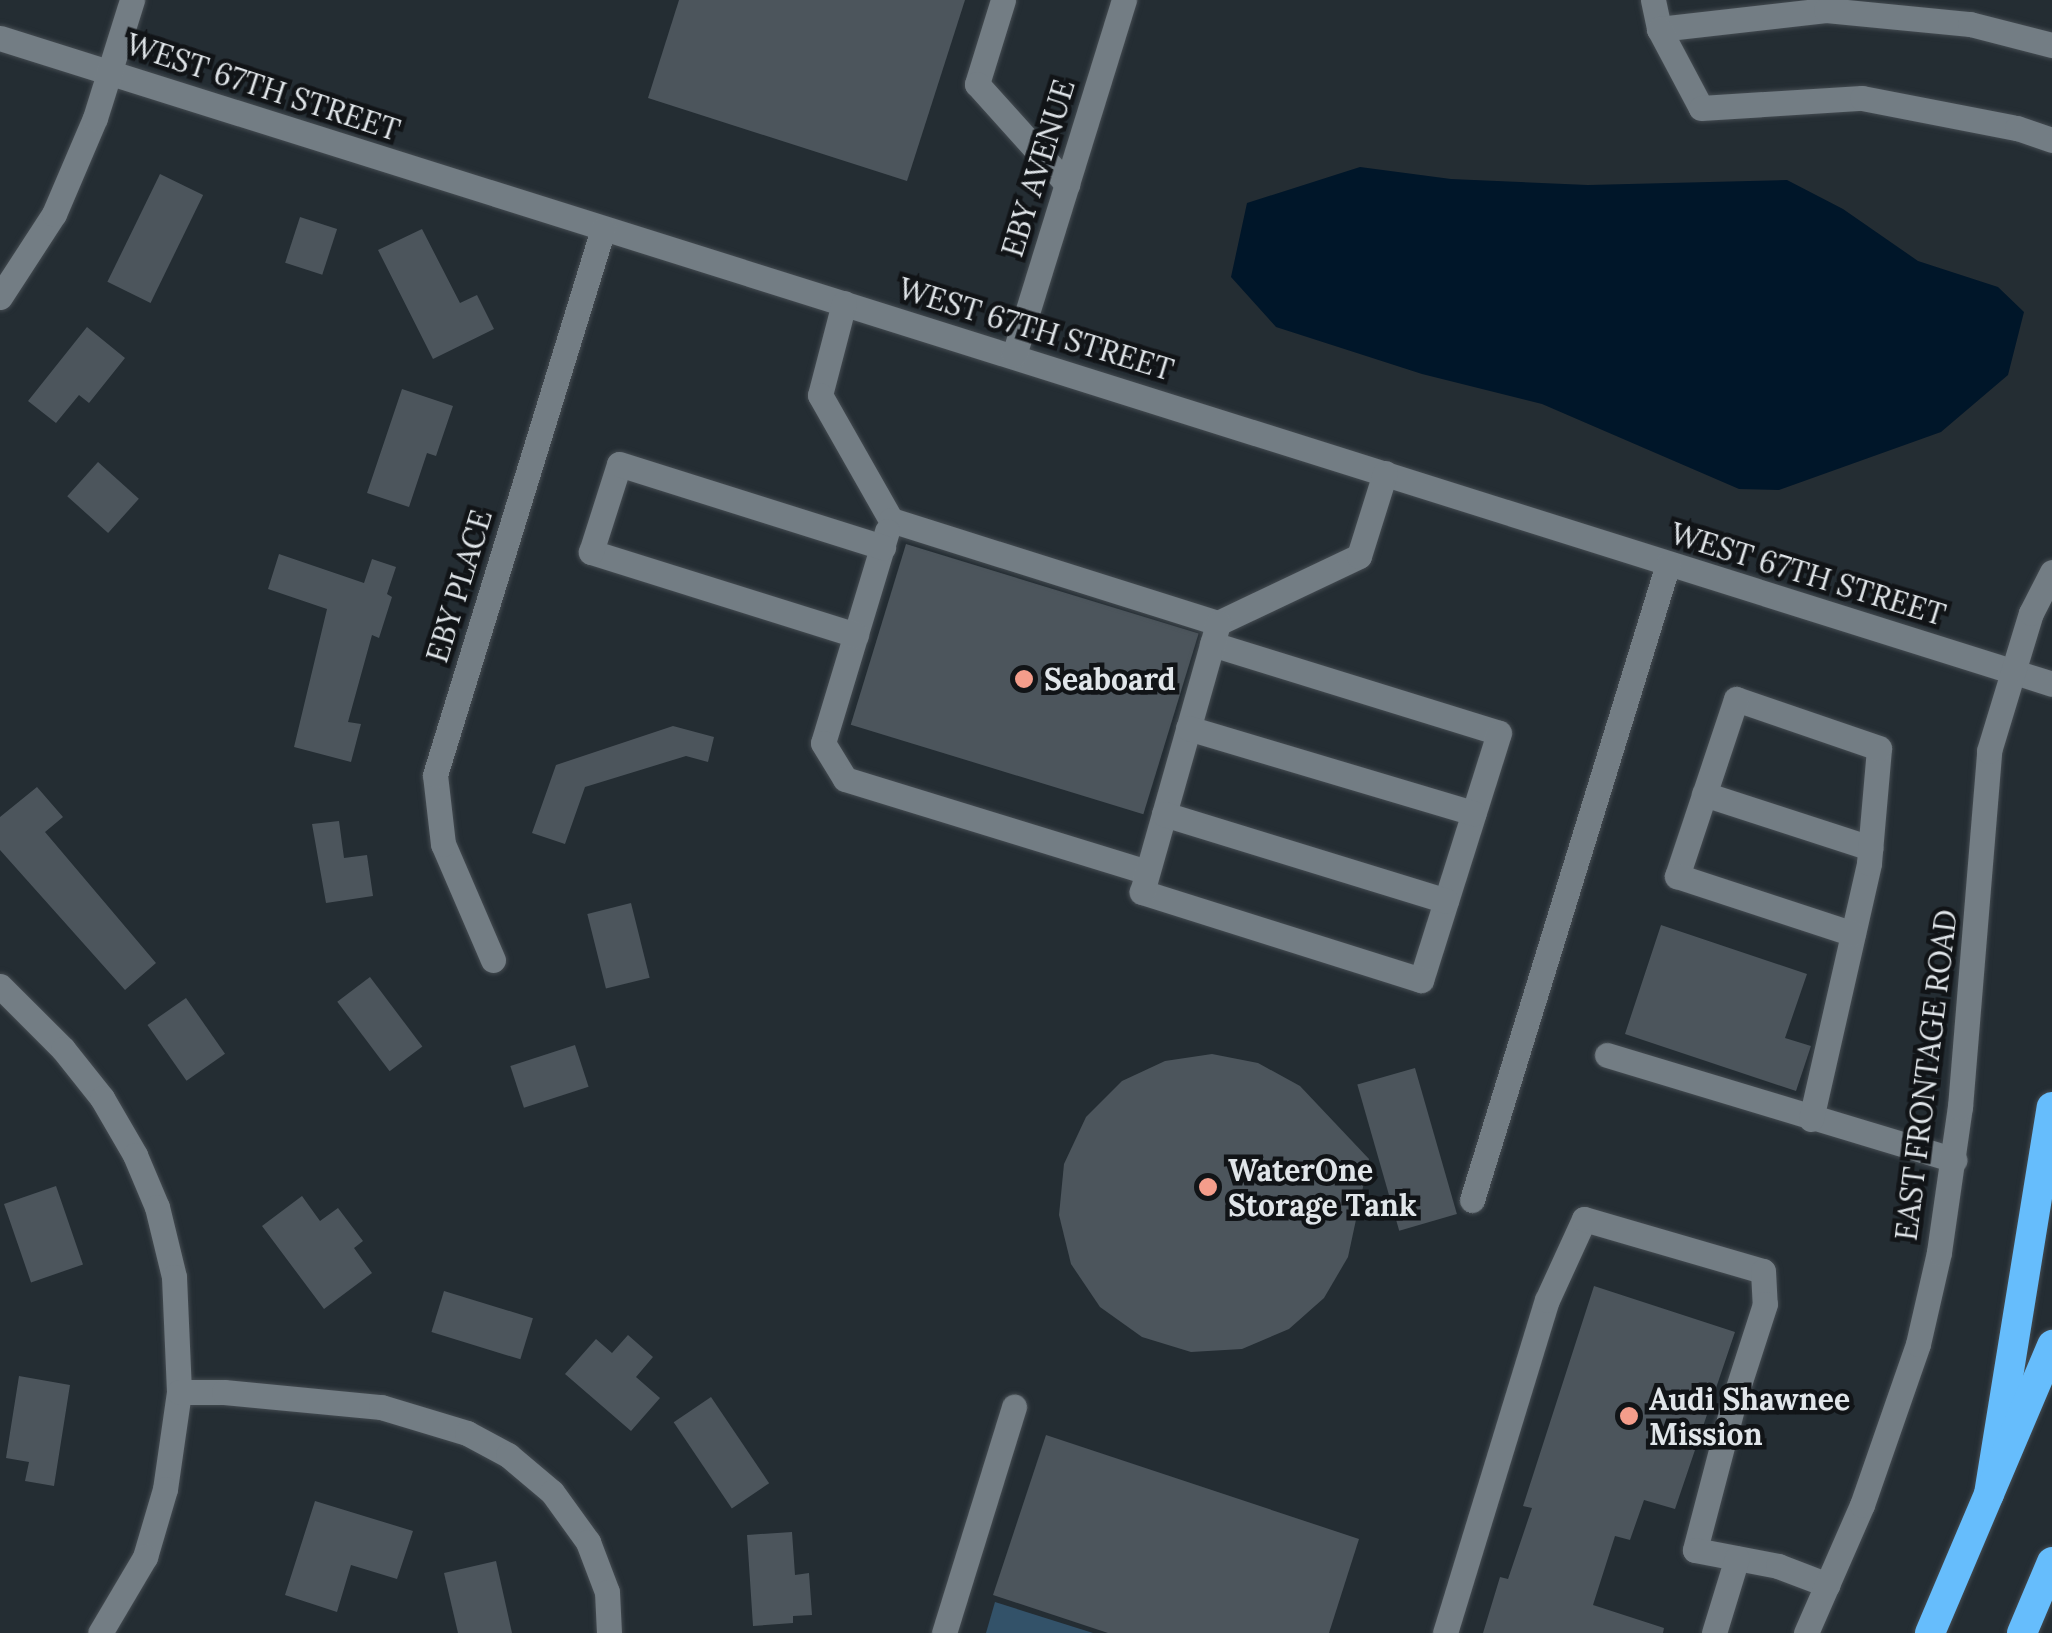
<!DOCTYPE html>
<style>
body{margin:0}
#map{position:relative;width:2052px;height:1633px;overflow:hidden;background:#242d33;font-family:Lora,serif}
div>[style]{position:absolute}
.green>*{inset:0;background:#335269}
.water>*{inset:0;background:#001629}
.building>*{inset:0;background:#4c555c;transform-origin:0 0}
.roads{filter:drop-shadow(0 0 2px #444b51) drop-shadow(0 0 2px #444b51)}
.minor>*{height:25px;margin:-12.5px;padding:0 12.5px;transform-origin:12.5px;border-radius:12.5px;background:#737d84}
.highway>*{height:30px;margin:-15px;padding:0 15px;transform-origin:15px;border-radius:15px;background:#66bdfc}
.dots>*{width:28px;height:28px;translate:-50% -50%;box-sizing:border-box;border:5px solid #111417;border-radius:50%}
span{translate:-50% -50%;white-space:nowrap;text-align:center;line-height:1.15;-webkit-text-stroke:9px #111417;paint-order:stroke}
.street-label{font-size:30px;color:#e0e5e9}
.poi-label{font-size:30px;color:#e0e5e9;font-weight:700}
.left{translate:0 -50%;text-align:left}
</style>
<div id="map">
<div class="green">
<div style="clip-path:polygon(995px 1602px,1093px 1633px,986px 1633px)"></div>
</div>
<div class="water">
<div style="clip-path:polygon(1360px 167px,1451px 179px,1588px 185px,1787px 180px,1843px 209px,1918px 261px,1998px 287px,2024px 312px,2008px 375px,1941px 432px,1779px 490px,1739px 489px,1542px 404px,1422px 374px,1276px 327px,1231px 277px,1247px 203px)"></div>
</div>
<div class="building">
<div style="clip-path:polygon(679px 0,965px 0,907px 181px,648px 98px)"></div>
<div style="left:160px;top:174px;width:48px;height:120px;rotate:26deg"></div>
<div style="left:300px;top:217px;width:39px;height:48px;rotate:18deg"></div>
<div style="clip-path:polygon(422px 229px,460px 303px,477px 295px,494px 329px,433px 359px,378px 250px)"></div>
<div style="clip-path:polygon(87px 327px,125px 358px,89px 403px,79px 395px,56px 423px,28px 401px)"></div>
<div style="clip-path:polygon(402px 389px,453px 406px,436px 456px,427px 453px,409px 507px,367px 493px)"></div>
<div style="left:98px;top:462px;width:55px;height:46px;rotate:42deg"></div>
<div style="left:906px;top:544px;width:306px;height:189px;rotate:17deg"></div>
<div style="clip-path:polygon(279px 554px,364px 583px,372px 559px,396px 567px,387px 594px,392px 597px,379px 638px,372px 635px,348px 722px,361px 724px,351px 762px,294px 747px,327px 609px,268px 589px)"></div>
<div style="clip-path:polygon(673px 726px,714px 737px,708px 762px,686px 756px,585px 787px,565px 844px,532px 833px,556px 765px)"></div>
<div style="clip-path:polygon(37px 787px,63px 817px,45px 832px,156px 963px,125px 990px,0 850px,0 817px)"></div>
<div style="clip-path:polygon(339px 821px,344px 858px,367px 855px,373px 896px,326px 903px,312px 824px)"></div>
<div style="left:631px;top:903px;width:77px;height:45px;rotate:76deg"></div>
<div style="clip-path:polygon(1661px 925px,1807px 974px,1785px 1038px,1811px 1046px,1796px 1091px,1625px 1034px)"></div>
<div style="left:370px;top:977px;width:87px;height:41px;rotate:53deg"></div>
<div style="left:186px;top:998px;width:68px;height:47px;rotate:55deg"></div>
<div style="left:575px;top:1045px;width:44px;height:68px;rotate:72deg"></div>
<div style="clip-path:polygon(1212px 1054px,1258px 1063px,1300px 1086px,1369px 1159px,1348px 1257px,1324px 1298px,1289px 1329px,1242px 1349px,1191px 1352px,1142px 1337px,1100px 1307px,1071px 1264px,1059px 1215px,1064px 1164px,1086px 1117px,1122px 1081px,1165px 1061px)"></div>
<div style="left:1415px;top:1068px;width:152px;height:60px;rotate:74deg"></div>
<div style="left:56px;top:1186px;width:83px;height:55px;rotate:71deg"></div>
<div style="clip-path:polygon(302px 1196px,320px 1221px,338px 1208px,363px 1241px,354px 1248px,372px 1273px,324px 1309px,262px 1226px)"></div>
<div style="clip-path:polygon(1594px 1286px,1735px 1332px,1675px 1509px,1644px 1500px,1630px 1540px,1615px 1536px,1593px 1605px,1664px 1628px,1663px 1633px,1483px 1633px,1500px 1577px,1508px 1579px,1532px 1508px,1523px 1506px)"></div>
<div style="left:444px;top:1291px;width:93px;height:43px;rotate:17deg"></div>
<div style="clip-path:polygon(628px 1335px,653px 1357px,636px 1377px,660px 1398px,631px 1431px,565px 1374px,596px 1339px,612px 1353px)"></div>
<div style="clip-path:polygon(19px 1376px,70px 1385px,54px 1486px,25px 1481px,29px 1462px,6px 1458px)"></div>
<div style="left:711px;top:1397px;width:104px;height:45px;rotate:56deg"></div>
<div style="clip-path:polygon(1046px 1435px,1359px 1539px,1329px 1633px,1108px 1633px,993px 1595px)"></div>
<div style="clip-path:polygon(315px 1501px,413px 1531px,397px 1579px,351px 1565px,337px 1612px,285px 1595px)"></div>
<div style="clip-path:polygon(792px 1532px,795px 1575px,809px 1573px,812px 1615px,793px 1616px,793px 1623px,753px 1626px,747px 1535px)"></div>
<div style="clip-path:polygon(496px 1561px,512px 1633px,458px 1633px,444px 1573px)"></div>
</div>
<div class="roads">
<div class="minor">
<div style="left:1003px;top:0;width:88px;rotate:107.2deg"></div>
<div style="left:977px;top:84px;width:135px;rotate:48deg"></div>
<div style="left:1653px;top:0;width:30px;rotate:78deg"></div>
<div style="left:1659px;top:29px;width:168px;rotate:-6.5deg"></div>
<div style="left:1826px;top:10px;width:145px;rotate:5.6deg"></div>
<div style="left:1970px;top:24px;width:85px;rotate:14.4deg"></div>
<div style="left:1659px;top:29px;width:89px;rotate:62deg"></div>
<div style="left:1701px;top:108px;width:161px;rotate:-3.6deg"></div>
<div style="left:1862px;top:98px;width:158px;rotate:11deg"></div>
<div style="left:2017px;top:128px;width:37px;rotate:19deg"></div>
<div style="left:0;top:38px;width:2151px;rotate:17.47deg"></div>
<div style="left:0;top:297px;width:99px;rotate:-57deg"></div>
<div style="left:54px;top:214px;width:104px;rotate:-66.9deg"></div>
<div style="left:95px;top:118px;width:124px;rotate:-72.6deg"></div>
<div style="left:844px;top:303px;width:95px;rotate:104.6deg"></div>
<div style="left:820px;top:395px;width:144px;rotate:60.4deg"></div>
<div style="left:891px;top:520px;width:343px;rotate:17.5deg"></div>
<div style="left:1218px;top:623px;width:156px;rotate:-25.4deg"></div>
<div style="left:1359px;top:556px;width:87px;rotate:-72.6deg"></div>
<div style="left:1014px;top:355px;width:372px;rotate:-72.8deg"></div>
<div style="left:887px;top:531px;width:221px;rotate:106.8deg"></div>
<div style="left:823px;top:743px;width:42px;rotate:58.6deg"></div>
<div style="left:845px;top:779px;width:316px;rotate:17.1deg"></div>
<div style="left:856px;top:635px;width:278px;rotate:-162.6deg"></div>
<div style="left:591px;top:552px;width:92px;rotate:-72.3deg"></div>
<div style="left:619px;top:464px;width:277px;rotate:17.5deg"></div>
<div style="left:1212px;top:644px;width:300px;rotate:17.2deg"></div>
<div style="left:1499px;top:733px;width:259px;rotate:107.5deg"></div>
<div style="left:1421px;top:980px;width:293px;rotate:-162.5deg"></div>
<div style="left:1142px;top:892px;width:280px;rotate:-74.2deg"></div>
<div style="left:1188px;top:728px;width:298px;rotate:16.6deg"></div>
<div style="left:1704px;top:794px;width:175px;rotate:18deg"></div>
<div style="left:1164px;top:814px;width:295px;rotate:17.1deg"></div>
<div style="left:493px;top:960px;width:126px;rotate:-113.3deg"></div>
<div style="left:443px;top:844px;width:69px;rotate:-96.6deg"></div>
<div style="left:435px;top:775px;width:571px;rotate:-72.9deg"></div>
<div style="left:0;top:986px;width:89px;rotate:45deg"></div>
<div style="left:63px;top:1049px;width:63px;rotate:51.5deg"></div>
<div style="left:102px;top:1098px;width:66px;rotate:59.9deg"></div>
<div style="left:135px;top:1155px;width:56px;rotate:67.1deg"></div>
<div style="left:157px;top:1207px;width:72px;rotate:76.3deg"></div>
<div style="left:174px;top:1277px;width:115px;rotate:87.5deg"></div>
<div style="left:179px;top:1392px;width:98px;rotate:98.2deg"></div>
<div style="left:165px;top:1489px;width:71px;rotate:106.4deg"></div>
<div style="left:145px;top:1557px;width:88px;rotate:120.6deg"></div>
<div style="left:1607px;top:1055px;width:363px;rotate:16.8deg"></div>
<div style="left:1811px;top:1119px;width:262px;rotate:-77.2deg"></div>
<div style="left:1869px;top:863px;width:115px;rotate:-85deg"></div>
<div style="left:1879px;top:748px;width:151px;rotate:-161.1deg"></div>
<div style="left:1736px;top:699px;width:187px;rotate:108.4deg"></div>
<div style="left:1677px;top:876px;width:185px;rotate:18.2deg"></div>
<div style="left:1472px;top:1200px;width:666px;rotate:-72.87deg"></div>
<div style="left:179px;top:1392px;width:45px"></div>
<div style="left:224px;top:1392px;width:158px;rotate:5.5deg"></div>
<div style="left:381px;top:1407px;width:90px;rotate:16.8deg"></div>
<div style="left:467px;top:1433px;width:47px;rotate:28.2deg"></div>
<div style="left:508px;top:1455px;width:57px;rotate:40.1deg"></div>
<div style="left:552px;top:1492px;width:62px;rotate:54.2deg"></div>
<div style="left:588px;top:1542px;width:53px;rotate:69.2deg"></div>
<div style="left:607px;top:1592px;width:41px;rotate:87.2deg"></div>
<div style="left:944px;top:1633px;width:237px;rotate:-72.8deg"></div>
<div style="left:1445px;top:1633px;width:348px;rotate:-73deg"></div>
<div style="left:1547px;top:1300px;width:89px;rotate:-65.4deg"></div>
<div style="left:1584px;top:1219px;width:186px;rotate:16.2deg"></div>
<div style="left:1763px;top:1271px;width:33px;rotate:87deg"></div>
<div style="left:1765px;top:1304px;width:98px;rotate:107.9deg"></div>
<div style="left:1735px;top:1397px;width:158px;rotate:104.7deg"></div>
<div style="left:1695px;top:1550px;width:85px;rotate:10.9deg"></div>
<div style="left:1778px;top:1566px;width:53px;rotate:20.8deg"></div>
<div style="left:1714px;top:1633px;width:78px;rotate:-73deg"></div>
<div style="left:1806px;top:1633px;width:140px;rotate:-66.4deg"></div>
<div style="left:1862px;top:1505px;width:170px;rotate:-70.8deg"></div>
<div style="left:1918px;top:1344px;width:94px;rotate:-77.1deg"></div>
<div style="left:1939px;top:1252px;width:147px;rotate:-81.8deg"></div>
<div style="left:1960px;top:1107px;width:357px;rotate:-85.3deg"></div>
<div style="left:1989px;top:751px;width:144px;rotate:-73.1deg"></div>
<div style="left:2031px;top:613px;width:46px;rotate:-62.9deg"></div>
</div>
<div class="highway">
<div style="left:1989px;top:1494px;width:392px;rotate:-80.8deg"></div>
<div style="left:1930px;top:1633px;width:313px;rotate:-67deg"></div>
<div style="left:2022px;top:1633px;width:77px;rotate:-67.1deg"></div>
</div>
</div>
<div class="dots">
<div style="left:1024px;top:679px;background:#f49d8b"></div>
<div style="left:1208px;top:1187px;background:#f49d8b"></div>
<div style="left:1629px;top:1416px;background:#f49d8b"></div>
</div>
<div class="street-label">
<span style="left:263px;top:87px;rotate:18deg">WEST 67TH STREET</span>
<span style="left:1038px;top:168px;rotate:-73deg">EBY AVENUE</span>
<span style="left:1036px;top:329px;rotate:17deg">WEST 67TH STREET</span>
<span style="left:1808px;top:574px;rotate:17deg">WEST 67TH STREET</span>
<span style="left:459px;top:586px;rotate:-73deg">EBY PLACE</span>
<span style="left:1926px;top:1075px;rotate:-83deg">EAST FRONTAGE ROAD</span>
</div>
<div class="poi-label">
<span class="left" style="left:1044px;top:679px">Seaboard</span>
<span class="left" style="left:1228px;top:1187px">WaterOne<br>Storage Tank</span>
<span class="left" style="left:1649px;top:1416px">Audi Shawnee<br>Mission</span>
</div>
</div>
